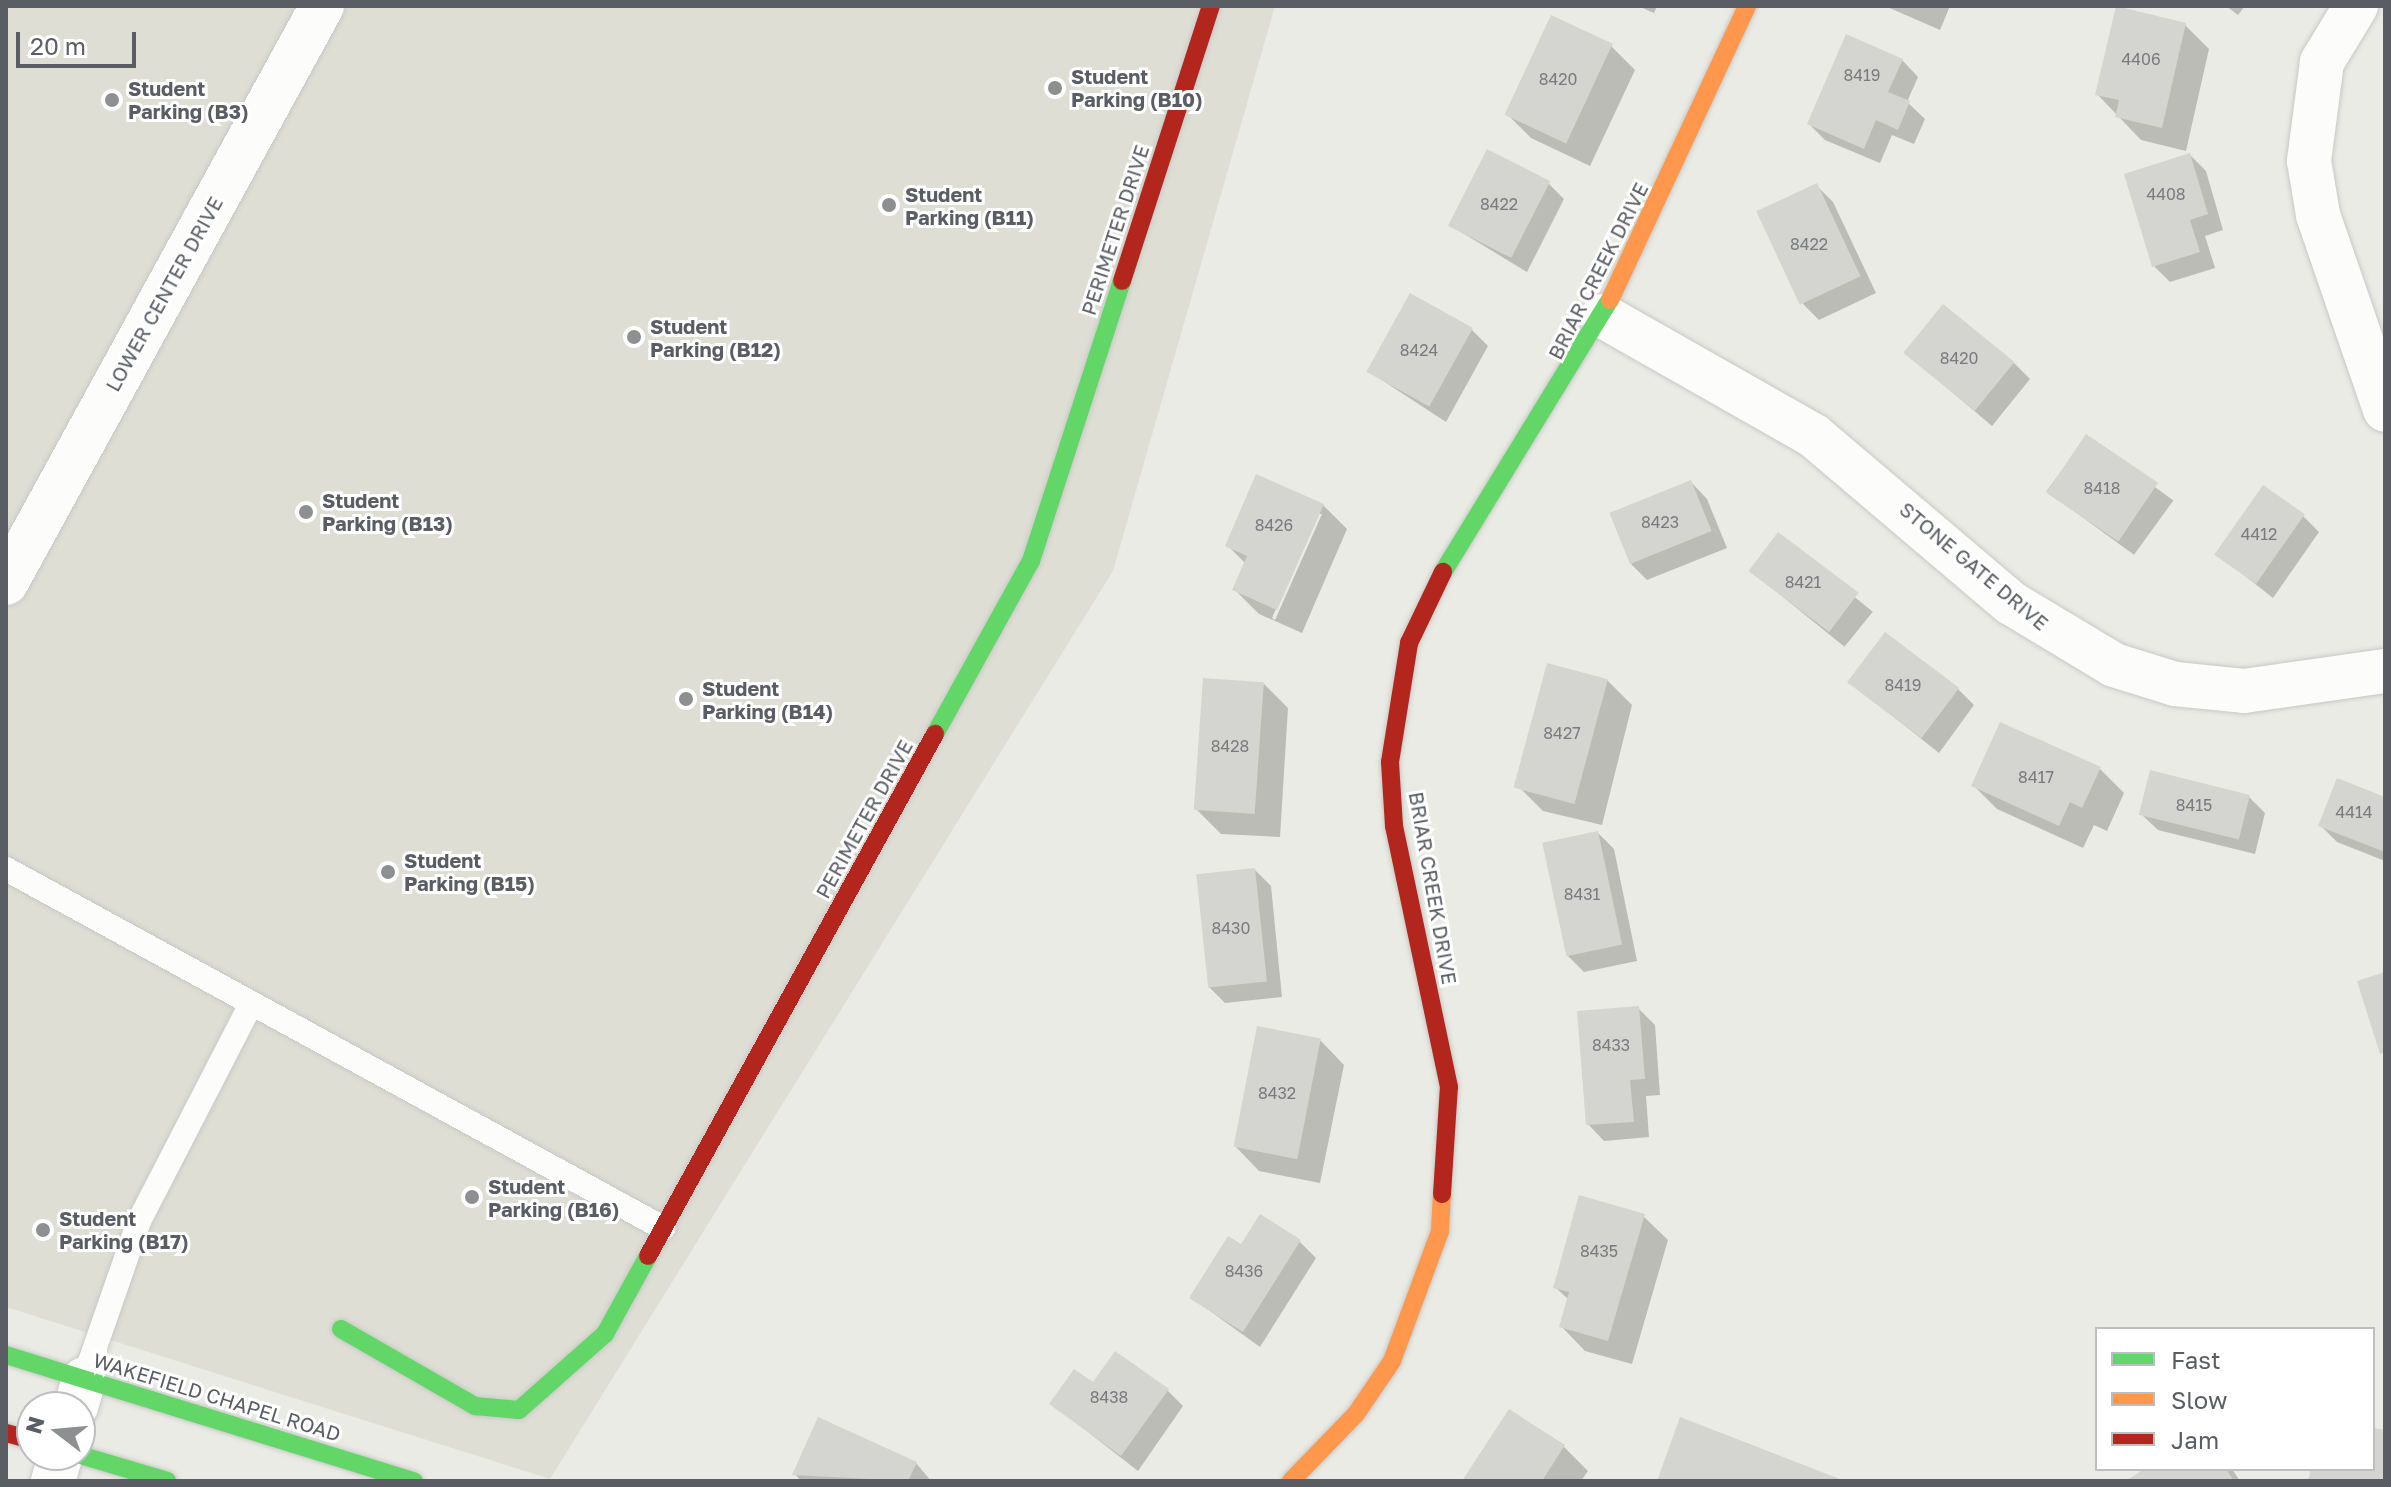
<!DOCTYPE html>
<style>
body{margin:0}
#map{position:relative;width:2391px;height:1487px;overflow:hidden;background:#ebebe5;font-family:"Golos Text",sans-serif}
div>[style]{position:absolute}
.education>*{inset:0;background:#deded4}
.shadow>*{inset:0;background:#0003;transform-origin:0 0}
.building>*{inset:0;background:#d4d4d0;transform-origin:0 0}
.roads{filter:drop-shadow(0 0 2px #c7c9c7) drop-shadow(0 0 2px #c7c9c7)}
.lane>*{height:24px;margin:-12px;padding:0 12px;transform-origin:12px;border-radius:12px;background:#fcfcfb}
.street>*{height:44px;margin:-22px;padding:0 22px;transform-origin:22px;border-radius:22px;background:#fcfcfb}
.fast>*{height:18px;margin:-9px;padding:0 9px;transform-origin:9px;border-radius:9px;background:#63d668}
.slow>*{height:18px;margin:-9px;padding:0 9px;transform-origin:9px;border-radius:9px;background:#ff974d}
.jam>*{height:18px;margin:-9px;padding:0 9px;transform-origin:9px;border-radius:9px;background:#b3261e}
.dots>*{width:22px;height:22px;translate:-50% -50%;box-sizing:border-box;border:4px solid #fff;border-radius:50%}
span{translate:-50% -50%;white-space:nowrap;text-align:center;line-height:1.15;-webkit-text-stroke:6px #fff;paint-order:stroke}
.number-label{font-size:16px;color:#797b7f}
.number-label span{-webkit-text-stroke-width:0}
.poi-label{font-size:20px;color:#5a5d63;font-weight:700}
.left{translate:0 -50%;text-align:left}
.street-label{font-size:20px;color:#5a5d63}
.frame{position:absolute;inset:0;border:8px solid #5a5d63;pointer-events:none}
.legend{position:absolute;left:2095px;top:1327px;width:280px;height:144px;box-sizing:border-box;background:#fff;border:2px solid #bdbec1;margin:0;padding:10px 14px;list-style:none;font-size:24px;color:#5a5d63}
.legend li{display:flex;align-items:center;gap:16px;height:40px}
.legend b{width:40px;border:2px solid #bdbec1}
.north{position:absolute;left:16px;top:1391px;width:80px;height:80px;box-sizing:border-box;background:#fff;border:2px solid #bdbec1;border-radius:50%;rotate:286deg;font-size:22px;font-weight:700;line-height:32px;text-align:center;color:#5a5d63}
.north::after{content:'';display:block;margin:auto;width:28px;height:36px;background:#8d8f90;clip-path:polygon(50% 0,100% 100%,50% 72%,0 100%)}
.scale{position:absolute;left:16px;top:32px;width:120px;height:36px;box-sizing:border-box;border:4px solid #5a5d63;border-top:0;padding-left:10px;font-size:24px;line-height:28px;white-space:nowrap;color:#5a5d63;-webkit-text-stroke:6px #fff;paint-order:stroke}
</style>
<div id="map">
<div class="education">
<div style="clip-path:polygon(6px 6px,1275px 6px,1113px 571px,550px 1479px,6px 1307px)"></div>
</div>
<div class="shadow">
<div style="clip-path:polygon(1638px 6px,1657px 6px,1654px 13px)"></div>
<div style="clip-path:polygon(1885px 6px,1950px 6px,1940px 30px)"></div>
<div style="clip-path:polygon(2226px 6px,2245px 6px,2238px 15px)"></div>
<div style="clip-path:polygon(2185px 25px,2209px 49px,2186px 151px,2141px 140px,2097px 94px)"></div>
<div style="clip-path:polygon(1611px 46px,1635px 70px,1590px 166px,1531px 138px,1506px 113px)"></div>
<div style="clip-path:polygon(1902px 60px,1918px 77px,1907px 102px,1925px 119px,1914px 144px,1892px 135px,1880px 163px,1825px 140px,1809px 124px)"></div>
<div style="clip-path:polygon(2190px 155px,2206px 171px,2223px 230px,2205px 236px,2215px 268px,2170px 282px,2154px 266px)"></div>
<div style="clip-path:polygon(1548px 183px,1564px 199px,1527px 272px,1451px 226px)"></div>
<div style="clip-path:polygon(1817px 186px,1833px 202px,1876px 293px,1819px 320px,1803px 304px)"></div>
<div style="clip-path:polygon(1472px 330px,1488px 346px,1446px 422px,1368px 371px)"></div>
<div style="clip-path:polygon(1906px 353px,2014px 363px,2030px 379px,1992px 426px)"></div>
<div style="left:2086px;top:437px;width:108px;height:67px;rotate:36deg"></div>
<div style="clip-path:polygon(1691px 482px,1707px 499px,1727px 548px,1647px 580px,1631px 564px)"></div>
<div style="clip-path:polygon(evenodd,1323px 505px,1347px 529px,1302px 633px,1259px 614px,1235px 590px,1246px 564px,1227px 545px,1323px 505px,1317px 514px,1322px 514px,1275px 620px,1272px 618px,1317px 514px)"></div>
<div style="clip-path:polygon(2303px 516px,2319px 532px,2273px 598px,2217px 554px)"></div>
<div style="left:1778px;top:535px;width:122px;height:45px;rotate:39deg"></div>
<div style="clip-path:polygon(1607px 680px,1632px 705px,1602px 825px,1543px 811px,1519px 787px)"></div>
<div style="clip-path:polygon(1850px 682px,1958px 689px,1974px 705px,1939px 753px)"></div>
<div style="clip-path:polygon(1264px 684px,1288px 708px,1280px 837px,1221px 834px,1197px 810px)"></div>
<div style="clip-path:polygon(2100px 769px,2124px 793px,2107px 831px,2094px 825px,2083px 848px,1997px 809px,1973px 785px)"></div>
<div style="clip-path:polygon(2249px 797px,2265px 813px,2255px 854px,2158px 830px,2141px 814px)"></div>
<div style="clip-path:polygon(2385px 800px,2385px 861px,2337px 842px,2320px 825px)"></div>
<div style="clip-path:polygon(1598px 833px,1614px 849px,1637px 961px,1584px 972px,1568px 956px)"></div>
<div style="clip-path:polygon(1255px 870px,1271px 886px,1282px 997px,1225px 1003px,1209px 987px)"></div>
<div style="clip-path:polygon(1638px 1008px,1655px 1025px,1660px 1095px,1646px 1096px,1649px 1137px,1604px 1141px,1588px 1124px)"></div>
<div style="clip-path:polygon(1320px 1040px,1344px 1065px,1320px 1183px,1259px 1171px,1235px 1146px)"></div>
<div style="clip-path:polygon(1643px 1216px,1668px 1240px,1632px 1364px,1585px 1351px,1561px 1326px,1569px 1300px,1555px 1287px)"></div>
<div style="clip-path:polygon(1300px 1242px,1316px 1258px,1260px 1347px,1192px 1298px,1241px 1247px)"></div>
<div style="clip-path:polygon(1093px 1385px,1167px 1390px,1183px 1406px,1138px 1471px,1052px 1404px)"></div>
<div style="clip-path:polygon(1509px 1411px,1564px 1447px,1588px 1471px,1581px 1481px,1464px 1481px)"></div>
<div style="clip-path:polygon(916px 1463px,931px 1481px,801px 1481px,795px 1474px)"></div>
<div style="clip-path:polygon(2147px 1469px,2232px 1469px,2240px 1481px,2130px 1481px)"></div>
</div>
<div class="building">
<div style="clip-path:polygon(2116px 6px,2186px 23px,2162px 128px,2115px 117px,2119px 100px,2095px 95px)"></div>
<div style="left:1551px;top:15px;width:68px;height:110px;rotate:25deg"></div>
<div style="clip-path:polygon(1846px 34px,1903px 59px,1888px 92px,1910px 101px,1898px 130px,1876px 120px,1864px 149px,1807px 124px)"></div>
<div style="left:1487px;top:149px;width:71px;height:86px;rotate:27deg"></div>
<div style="clip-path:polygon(2190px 153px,2208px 214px,2190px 220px,2200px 252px,2152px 267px,2124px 174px)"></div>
<div style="left:1817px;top:183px;width:103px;height:67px;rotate:65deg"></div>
<div style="left:1410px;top:293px;width:72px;height:90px;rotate:29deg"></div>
<div style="left:1943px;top:304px;width:92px;height:63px;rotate:39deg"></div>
<div style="left:2086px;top:434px;width:87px;height:71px;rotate:34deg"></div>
<div style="clip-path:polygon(1256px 474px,1324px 504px,1277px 610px,1232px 590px,1247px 556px,1225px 546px)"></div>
<div style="left:1691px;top:480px;width:55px;height:88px;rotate:68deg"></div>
<div style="left:2263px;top:485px;width:51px;height:85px;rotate:35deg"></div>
<div style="left:1778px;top:532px;width:101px;height:49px;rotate:37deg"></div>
<div style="left:1885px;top:632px;width:93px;height:63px;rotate:37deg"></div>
<div style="left:1547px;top:663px;width:63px;height:129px;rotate:15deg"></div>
<div style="left:1203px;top:678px;width:61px;height:132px;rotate:4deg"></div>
<div style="clip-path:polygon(2000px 722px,2101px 767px,2082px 808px,2070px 802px,2059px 826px,1971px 786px)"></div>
<div style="left:2150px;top:770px;width:103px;height:46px;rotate:14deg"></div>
<div style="clip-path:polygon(2337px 778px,2385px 797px,2385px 852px,2318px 826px)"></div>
<div style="left:1598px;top:831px;width:116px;height:57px;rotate:78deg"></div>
<div style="left:1255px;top:868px;width:114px;height:59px;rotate:84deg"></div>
<div style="clip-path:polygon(2385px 972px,2385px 1052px,2380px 1054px,2357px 981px)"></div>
<div style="clip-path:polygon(1639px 1006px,1645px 1079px,1630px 1080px,1634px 1122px,1586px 1125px,1577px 1011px)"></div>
<div style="left:1257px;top:1026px;width:65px;height:123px;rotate:11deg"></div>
<div style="clip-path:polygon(1579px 1195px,1645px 1214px,1608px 1341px,1559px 1327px,1569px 1292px,1553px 1288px)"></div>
<div style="clip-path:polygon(1260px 1214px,1301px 1240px,1243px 1332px,1189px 1298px,1228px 1236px,1241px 1244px)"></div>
<div style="clip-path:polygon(1115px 1351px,1169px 1389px,1121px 1456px,1049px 1404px,1074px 1369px,1093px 1382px)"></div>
<div style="clip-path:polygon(1509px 1409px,1565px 1445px,1542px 1481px,1462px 1481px)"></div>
<div style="clip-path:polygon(818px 1417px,917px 1462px,908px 1481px,792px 1475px)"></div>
<div style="clip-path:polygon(1680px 1417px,1845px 1481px,1657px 1481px)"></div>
<div style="clip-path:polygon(2373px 1428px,2385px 1430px,2385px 1481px,2308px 1481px,2311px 1469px,2373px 1469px)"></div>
<div style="clip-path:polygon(2144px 1469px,2226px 1469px,2234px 1481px,2126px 1481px)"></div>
</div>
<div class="roads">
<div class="lane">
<div style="left:6px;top:869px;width:749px;rotate:28.65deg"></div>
<div style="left:84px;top:1379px;width:167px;rotate:-70.8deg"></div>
<div style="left:139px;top:1221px;width:242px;rotate:-62.7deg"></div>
</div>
<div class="street">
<div style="left:2356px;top:6px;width:66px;rotate:121.3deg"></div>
<div style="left:2322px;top:62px;width:100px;rotate:97.5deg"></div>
<div style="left:2309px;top:161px;width:55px;rotate:80.5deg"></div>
<div style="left:2318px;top:215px;width:206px;rotate:71deg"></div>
<div style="left:1603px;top:316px;width:243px;rotate:29.6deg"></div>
<div style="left:1814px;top:436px;width:258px;rotate:40.3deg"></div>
<div style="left:2011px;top:603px;width:120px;rotate:31deg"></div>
<div style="left:2114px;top:665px;width:64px;rotate:17.3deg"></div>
<div style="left:2175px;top:684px;width:69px;rotate:5.8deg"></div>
<div style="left:2244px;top:691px;width:142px;rotate:-8.1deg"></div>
<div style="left:6px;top:583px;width:658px;rotate:-61.29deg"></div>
<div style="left:76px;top:1407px;width:29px;rotate:-74deg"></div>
<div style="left:53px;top:1481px;width:27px;rotate:-73deg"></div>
</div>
<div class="fast">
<div style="left:1443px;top:572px;width:319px;rotate:-58.5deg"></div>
<div style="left:935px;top:734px;width:198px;rotate:-61deg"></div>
<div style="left:1031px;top:561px;width:294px;rotate:-72deg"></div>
<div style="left:341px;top:1329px;width:155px;rotate:29.9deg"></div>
<div style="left:475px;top:1406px;width:44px;rotate:5.2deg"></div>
<div style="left:519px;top:1410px;width:115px;rotate:-41.5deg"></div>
<div style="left:605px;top:1334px;width:89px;rotate:-61.1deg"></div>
<div style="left:6px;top:1355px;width:427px;rotate:17.2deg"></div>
<div style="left:80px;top:1455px;width:91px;rotate:16.6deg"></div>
</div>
<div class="slow">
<div style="left:1610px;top:300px;width:324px;rotate:-65deg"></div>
<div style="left:1291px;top:1481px;width:93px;rotate:-45.9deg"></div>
<div style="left:1356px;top:1414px;width:64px;rotate:-55.8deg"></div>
<div style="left:1392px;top:1361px;width:139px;rotate:-69.7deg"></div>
<div style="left:1440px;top:1231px;width:37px;rotate:-87deg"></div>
</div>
<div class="jam">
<div style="left:1122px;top:281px;width:289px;rotate:-72.1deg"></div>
<div style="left:1442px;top:1194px;width:107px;rotate:-86.3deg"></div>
<div style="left:1449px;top:1087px;width:267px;rotate:-101.9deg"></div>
<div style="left:1394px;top:826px;width:64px;rotate:-93.6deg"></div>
<div style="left:1390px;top:762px;width:121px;rotate:-80.9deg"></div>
<div style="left:1409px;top:643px;width:79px;rotate:-64.4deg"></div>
<div style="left:648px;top:1256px;width:596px;rotate:-61.2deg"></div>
<div style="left:6px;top:1433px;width:27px;rotate:15deg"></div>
</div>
</div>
<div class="dots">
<div style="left:1055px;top:88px;background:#8d8f90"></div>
<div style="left:112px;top:100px;background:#8d8f90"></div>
<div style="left:889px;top:205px;background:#8d8f90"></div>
<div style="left:634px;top:337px;background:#8d8f90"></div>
<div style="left:306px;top:512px;background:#8d8f90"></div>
<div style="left:686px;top:699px;background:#8d8f90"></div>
<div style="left:388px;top:872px;background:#8d8f90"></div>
<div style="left:472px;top:1197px;background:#8d8f90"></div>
<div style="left:43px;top:1230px;background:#8d8f90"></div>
</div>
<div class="number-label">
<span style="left:2141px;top:59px">4406</span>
<span style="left:1862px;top:75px">8419</span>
<span style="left:1558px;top:79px">8420</span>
<span style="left:2166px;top:194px">4408</span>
<span style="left:1499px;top:204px">8422</span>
<span style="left:1809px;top:244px">8422</span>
<span style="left:1419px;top:350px">8424</span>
<span style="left:1959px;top:358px">8420</span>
<span style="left:2102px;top:488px">8418</span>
<span style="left:1660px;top:522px">8423</span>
<span style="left:1274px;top:525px">8426</span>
<span style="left:2259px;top:534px">4412</span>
<span style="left:1803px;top:582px">8421</span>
<span style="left:1903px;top:685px">8419</span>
<span style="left:1562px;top:733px">8427</span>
<span style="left:1230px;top:746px">8428</span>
<span style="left:2036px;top:777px">8417</span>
<span style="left:2194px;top:805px">8415</span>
<span style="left:2354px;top:812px">4414</span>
<span style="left:1582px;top:894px">8431</span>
<span style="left:1231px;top:928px">8430</span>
<span style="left:1611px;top:1045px">8433</span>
<span style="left:1277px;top:1093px">8432</span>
<span style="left:1599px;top:1251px">8435</span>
<span style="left:1244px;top:1271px">8436</span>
<span style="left:1109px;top:1397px">8438</span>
</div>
<div class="poi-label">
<span class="left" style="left:1071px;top:88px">Student<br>Parking (B10)</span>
<span class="left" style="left:128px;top:100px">Student<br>Parking (B3)</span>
<span class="left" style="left:905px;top:206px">Student<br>Parking (B11)</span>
<span class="left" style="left:650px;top:338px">Student<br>Parking (B12)</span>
<span class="left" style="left:322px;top:512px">Student<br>Parking (B13)</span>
<span class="left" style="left:702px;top:700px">Student<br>Parking (B14)</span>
<span class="left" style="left:404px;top:872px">Student<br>Parking (B15)</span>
<span class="left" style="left:488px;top:1198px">Student<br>Parking (B16)</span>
<span class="left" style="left:59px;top:1230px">Student<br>Parking (B17)</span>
</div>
<div class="street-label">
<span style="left:1115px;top:230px;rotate:-72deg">PERIMETER DRIVE</span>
<span style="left:1598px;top:271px;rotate:-63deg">BRIAR CREEK DRIVE</span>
<span style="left:164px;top:294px;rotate:-61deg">LOWER CENTER DRIVE</span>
<span style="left:1974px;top:566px;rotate:40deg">STONE GATE DRIVE</span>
<span style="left:864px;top:819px;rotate:-61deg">PERIMETER DRIVE</span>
<span style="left:1433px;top:888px;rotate:80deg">BRIAR CREEK DRIVE</span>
<span style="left:217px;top:1397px;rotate:17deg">WAKEFIELD CHAPEL ROAD</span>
</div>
<div class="frame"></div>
<ul class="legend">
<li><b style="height:10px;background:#63d668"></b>Fast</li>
<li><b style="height:10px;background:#ff974d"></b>Slow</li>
<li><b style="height:10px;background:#b3261e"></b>Jam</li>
</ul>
<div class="north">N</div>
<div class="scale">20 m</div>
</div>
